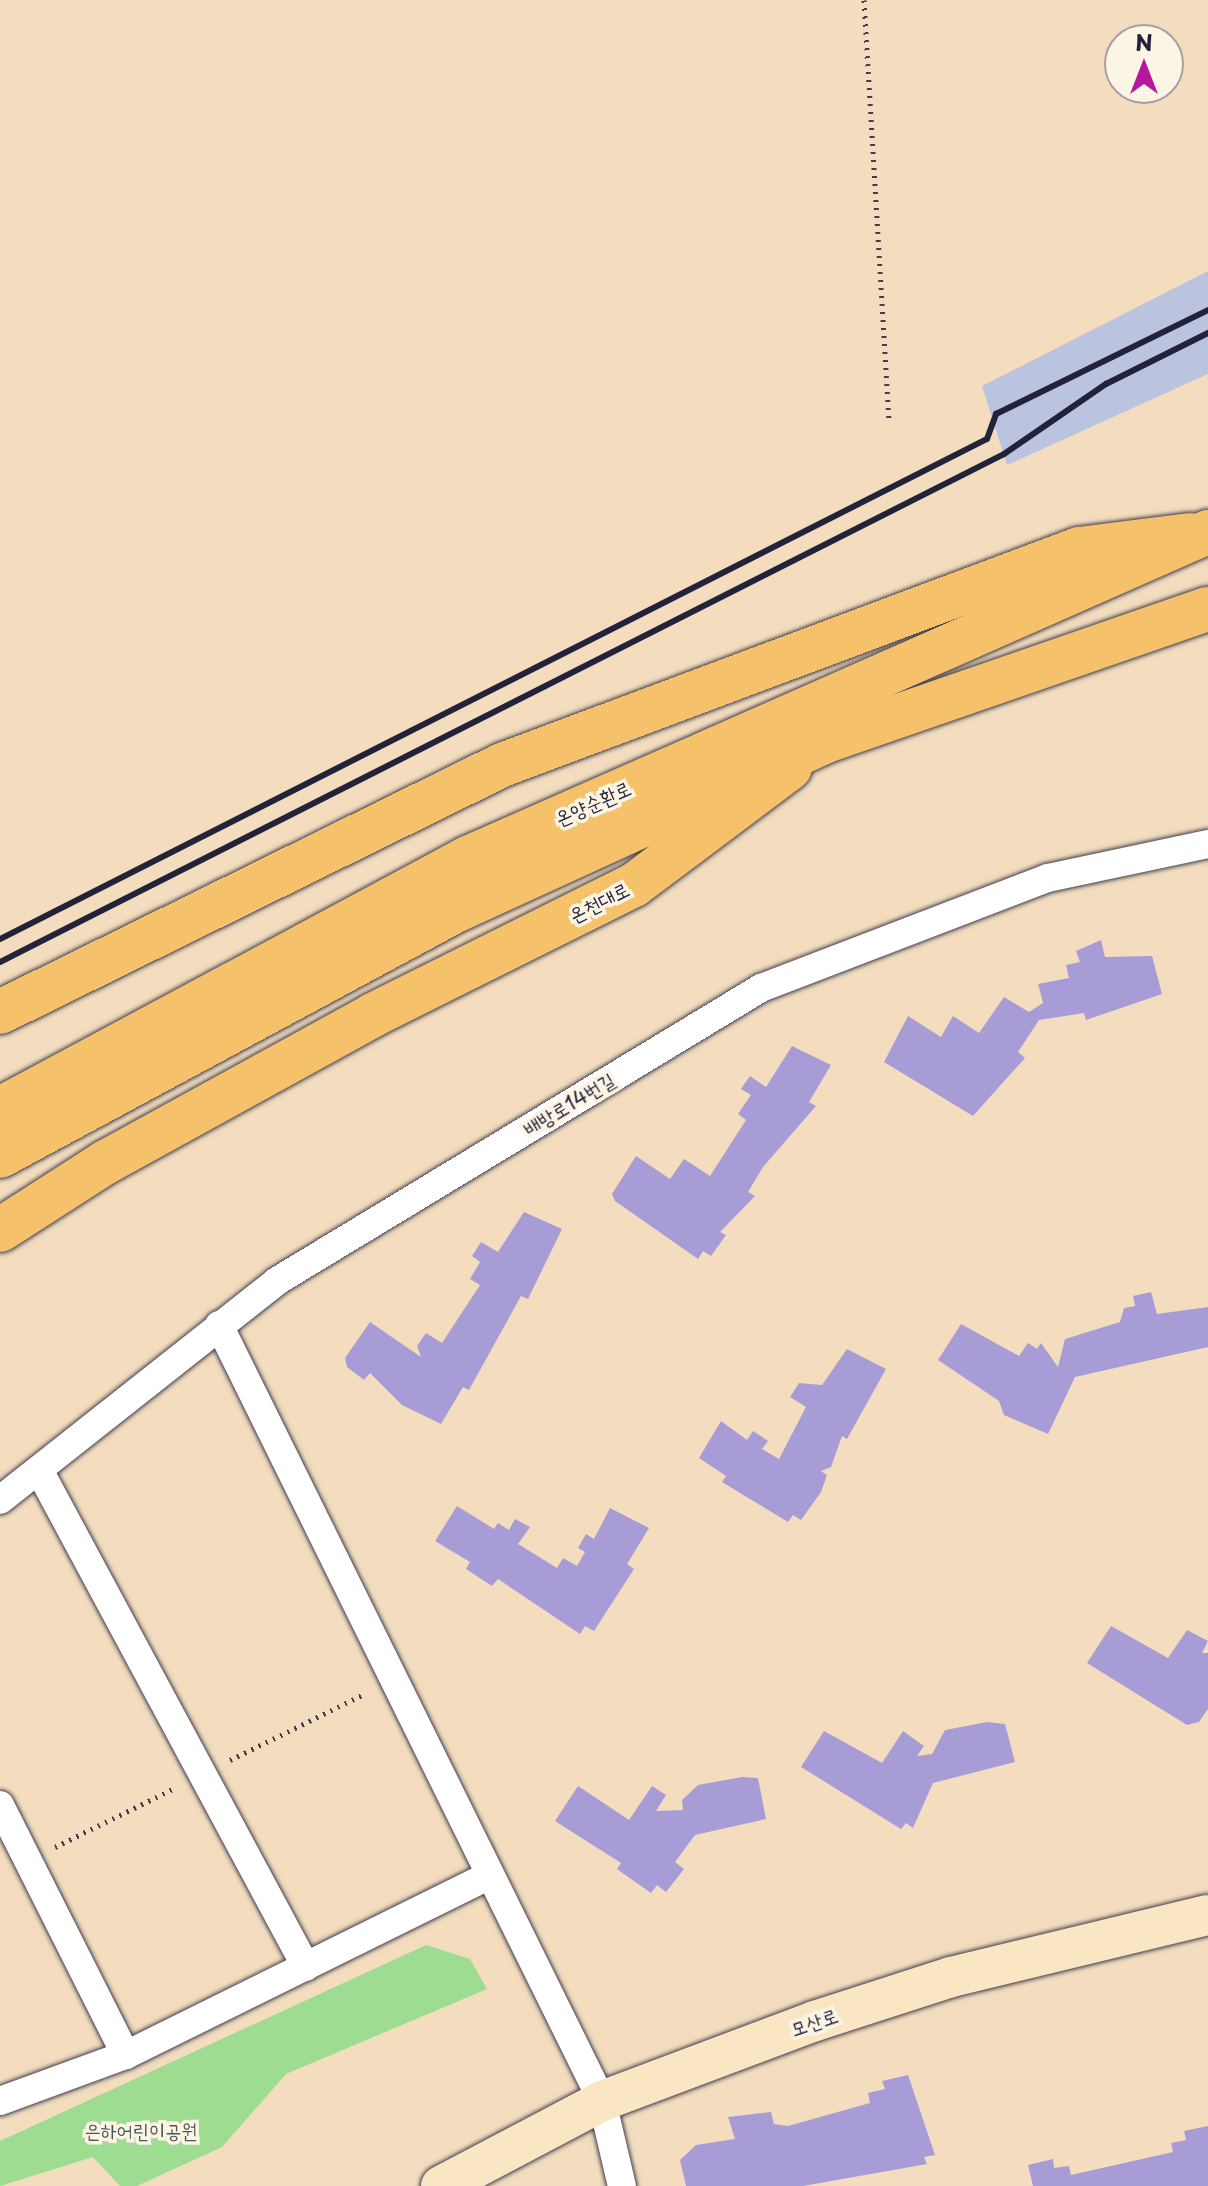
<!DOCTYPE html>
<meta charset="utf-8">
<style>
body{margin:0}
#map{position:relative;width:1208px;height:2186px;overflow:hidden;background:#f3ddbe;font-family:"Playpen Sans","Poor Story",sans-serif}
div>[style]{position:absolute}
.industrial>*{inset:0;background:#bac4de}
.green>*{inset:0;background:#9edc91}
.building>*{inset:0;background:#a89cd6}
.path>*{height:5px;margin-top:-2.5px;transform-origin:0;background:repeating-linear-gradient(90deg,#413e4f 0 2px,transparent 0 8px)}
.roads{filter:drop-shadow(0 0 2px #413e4f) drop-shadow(0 0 2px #413e4f)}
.street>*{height:28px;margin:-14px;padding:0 14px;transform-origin:14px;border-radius:14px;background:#fff}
.secondary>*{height:40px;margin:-20px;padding:0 20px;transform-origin:20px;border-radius:20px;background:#fbe6c4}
.primary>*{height:44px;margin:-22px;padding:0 22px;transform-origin:22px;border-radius:22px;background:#f5c16b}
.highway>*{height:44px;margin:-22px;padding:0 22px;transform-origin:22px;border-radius:22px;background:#f5c16b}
.rail>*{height:6px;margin:-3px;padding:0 3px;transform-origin:3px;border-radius:3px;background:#22223b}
span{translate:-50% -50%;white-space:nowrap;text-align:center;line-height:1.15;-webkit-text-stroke:7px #fcf5e5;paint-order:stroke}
.street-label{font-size:20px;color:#22223b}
.park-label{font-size:20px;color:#475a55}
.north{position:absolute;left:1104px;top:24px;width:80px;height:80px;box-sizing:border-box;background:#fcf5e5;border:2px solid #a5a1a1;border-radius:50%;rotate:0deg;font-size:22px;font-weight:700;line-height:32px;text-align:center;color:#22223b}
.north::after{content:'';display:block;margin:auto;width:28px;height:36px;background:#b5179e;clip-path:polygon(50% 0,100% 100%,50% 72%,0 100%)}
</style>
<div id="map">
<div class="industrial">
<div style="clip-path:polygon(1208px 271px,1208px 374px,1007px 465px,982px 386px)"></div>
</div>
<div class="green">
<div style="clip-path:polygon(426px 1945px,470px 1959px,487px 1989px,286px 2074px,222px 2147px,137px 2186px,120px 2186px,93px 2157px,0 2186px,0 2141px)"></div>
</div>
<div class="building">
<div style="clip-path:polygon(1101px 940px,1105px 957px,1152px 956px,1162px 994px,1086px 1020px,1084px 1013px,1039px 1020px,1018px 1052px,1025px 1058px,973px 1116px,884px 1062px,908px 1016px,941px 1037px,953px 1016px,979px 1033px,1004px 997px,1029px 1012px,1043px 1003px,1038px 984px,1069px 978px,1066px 965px,1080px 962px,1076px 951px)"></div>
<div style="clip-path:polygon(792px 1046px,831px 1065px,809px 1102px,816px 1106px,763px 1167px,748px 1192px,755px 1196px,720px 1232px,726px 1235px,711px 1256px,703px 1251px,698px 1259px,615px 1201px,612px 1194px,636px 1156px,670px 1179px,684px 1159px,710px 1176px,746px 1120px,738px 1114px,751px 1095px,741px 1089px,750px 1076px,766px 1087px)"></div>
<div style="clip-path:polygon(524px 1212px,562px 1229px,528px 1299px,521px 1296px,469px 1390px,463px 1387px,441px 1424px,402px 1405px,370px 1373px,364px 1380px,347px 1367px,345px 1358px,370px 1322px,421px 1357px,417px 1346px,426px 1333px,442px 1343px,480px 1285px,470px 1279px,480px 1262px,472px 1256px,481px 1242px,498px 1252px)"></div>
<div style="clip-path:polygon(1151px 1292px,1157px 1314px,1208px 1307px,1208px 1347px,1075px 1377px,1048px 1434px,1004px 1415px,999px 1401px,938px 1360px,961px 1324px,1019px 1356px,1028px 1343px,1037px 1349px,1041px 1343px,1058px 1367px,1065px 1339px,1120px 1322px,1124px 1308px,1135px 1306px,1133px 1296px)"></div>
<div style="clip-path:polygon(847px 1349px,886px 1369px,847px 1439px,842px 1436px,831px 1467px,821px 1471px,827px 1475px,821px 1492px,801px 1520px,793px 1515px,788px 1522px,722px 1482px,726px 1476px,699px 1458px,721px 1421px,747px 1440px,753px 1431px,768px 1441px,762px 1449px,779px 1459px,806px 1407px,790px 1397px,799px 1383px,822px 1385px)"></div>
<div style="clip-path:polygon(457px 1506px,494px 1529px,498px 1523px,509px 1530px,515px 1519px,530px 1527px,518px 1544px,557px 1568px,563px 1558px,577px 1566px,585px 1552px,578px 1548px,586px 1534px,594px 1539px,610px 1508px,649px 1528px,627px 1564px,634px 1569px,594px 1631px,585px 1626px,580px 1634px,498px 1579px,492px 1586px,466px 1569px,470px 1562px,435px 1541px)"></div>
<div style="clip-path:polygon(1111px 1626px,1168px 1658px,1187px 1630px,1208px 1641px,1202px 1653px,1208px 1653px,1208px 1709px,1199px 1722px,1187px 1725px,1087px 1663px)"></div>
<div style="clip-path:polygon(987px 1722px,1005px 1724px,1015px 1762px,933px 1783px,913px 1828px,906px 1823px,901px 1829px,801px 1767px,824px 1731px,882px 1763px,903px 1731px,924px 1746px,917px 1756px,932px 1754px,945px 1730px)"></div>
<div style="clip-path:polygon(742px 1777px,758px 1778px,766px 1819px,695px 1835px,675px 1862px,684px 1869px,666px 1892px,657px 1885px,651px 1893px,617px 1869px,621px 1863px,555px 1821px,578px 1786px,629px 1820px,652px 1786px,666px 1795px,656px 1811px,683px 1810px,682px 1800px,698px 1785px)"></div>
<div style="clip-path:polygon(908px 2075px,935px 2155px,924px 2157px,927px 2164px,803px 2186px,686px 2186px,680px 2160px,696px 2145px,735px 2139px,728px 2117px,771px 2112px,774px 2124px,788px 2126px,870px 2103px,868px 2093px,885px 2089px,882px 2081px)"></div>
<div style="clip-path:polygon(1208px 2126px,1208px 2186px,1033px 2186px,1028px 2165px,1053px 2159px,1054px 2168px,1069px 2166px,1071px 2175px,1173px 2152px,1171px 2143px,1186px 2140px,1184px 2131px)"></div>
</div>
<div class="path">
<div style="left:864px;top:0;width:419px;rotate:86.6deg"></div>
<div style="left:230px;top:1760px;width:149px;rotate:-26.2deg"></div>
<div style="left:55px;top:1847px;width:134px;rotate:-26.2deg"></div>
</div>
<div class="roads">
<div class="street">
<div style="left:219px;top:1325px;width:865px;rotate:63.73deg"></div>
<div style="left:602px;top:2101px;width:87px;rotate:76.8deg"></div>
<div style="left:39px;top:1470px;width:564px;rotate:61.75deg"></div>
<div style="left:0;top:1500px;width:353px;rotate:-38.3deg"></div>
<div style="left:277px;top:1281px;width:566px;rotate:-31.19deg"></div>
<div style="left:761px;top:988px;width:307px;rotate:-21deg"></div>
<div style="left:1048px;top:878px;width:164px;rotate:-12deg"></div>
<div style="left:0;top:1805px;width:280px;rotate:63.3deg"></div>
<div style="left:0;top:2101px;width:134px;rotate:-20.1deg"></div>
<div style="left:126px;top:2055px;width:406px;rotate:-26.3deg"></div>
</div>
<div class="secondary">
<div style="left:441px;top:2186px;width:182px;rotate:-27.8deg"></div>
<div style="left:602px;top:2101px;width:228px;rotate:-20.6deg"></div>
<div style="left:815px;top:2021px;width:143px;rotate:-17.9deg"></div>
<div style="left:951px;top:1977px;width:264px;rotate:-13.6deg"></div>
</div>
<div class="primary">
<div style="left:0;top:1012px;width:559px;rotate:-26.2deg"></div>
<div style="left:502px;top:765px;width:616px;rotate:-20.52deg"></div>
<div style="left:1079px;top:549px;width:112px;rotate:-7.2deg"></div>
<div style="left:0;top:1230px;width:126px;rotate:-32.7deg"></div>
<div style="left:106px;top:1162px;width:305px;rotate:-28.8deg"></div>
<div style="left:373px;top:1015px;width:292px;rotate:-26.5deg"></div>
<div style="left:634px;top:885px;width:195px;rotate:-36.9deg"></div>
</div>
<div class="highway">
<div style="left:0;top:1109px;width:531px;rotate:-28.21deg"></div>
<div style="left:468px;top:858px;width:809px;rotate:-23.78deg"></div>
<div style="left:0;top:1156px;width:517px;rotate:-28.3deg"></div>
<div style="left:455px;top:911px;width:408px;rotate:-24.6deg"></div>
<div style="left:826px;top:741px;width:404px;rotate:-19.1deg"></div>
</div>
</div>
<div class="rail">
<div style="left:0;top:939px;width:1106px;rotate:-26.87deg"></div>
<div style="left:987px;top:439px;width:27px;rotate:-70deg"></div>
<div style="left:996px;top:414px;width:236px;rotate:-26.1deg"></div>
<div style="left:0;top:962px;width:1125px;rotate:-26.84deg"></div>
<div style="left:1004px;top:454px;width:124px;rotate:-34.5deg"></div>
<div style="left:1106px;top:384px;width:114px;rotate:-26.6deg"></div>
</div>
<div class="street-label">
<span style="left:593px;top:803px;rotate:-24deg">온양순환로</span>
<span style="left:599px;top:902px;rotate:-27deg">온천대로</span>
<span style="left:569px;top:1104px;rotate:-31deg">배방로14번길</span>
<span style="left:814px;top:2022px;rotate:-19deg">모산로</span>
</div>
<div class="park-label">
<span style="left:141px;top:2130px">은하어린이공원</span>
</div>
<div class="north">N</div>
</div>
